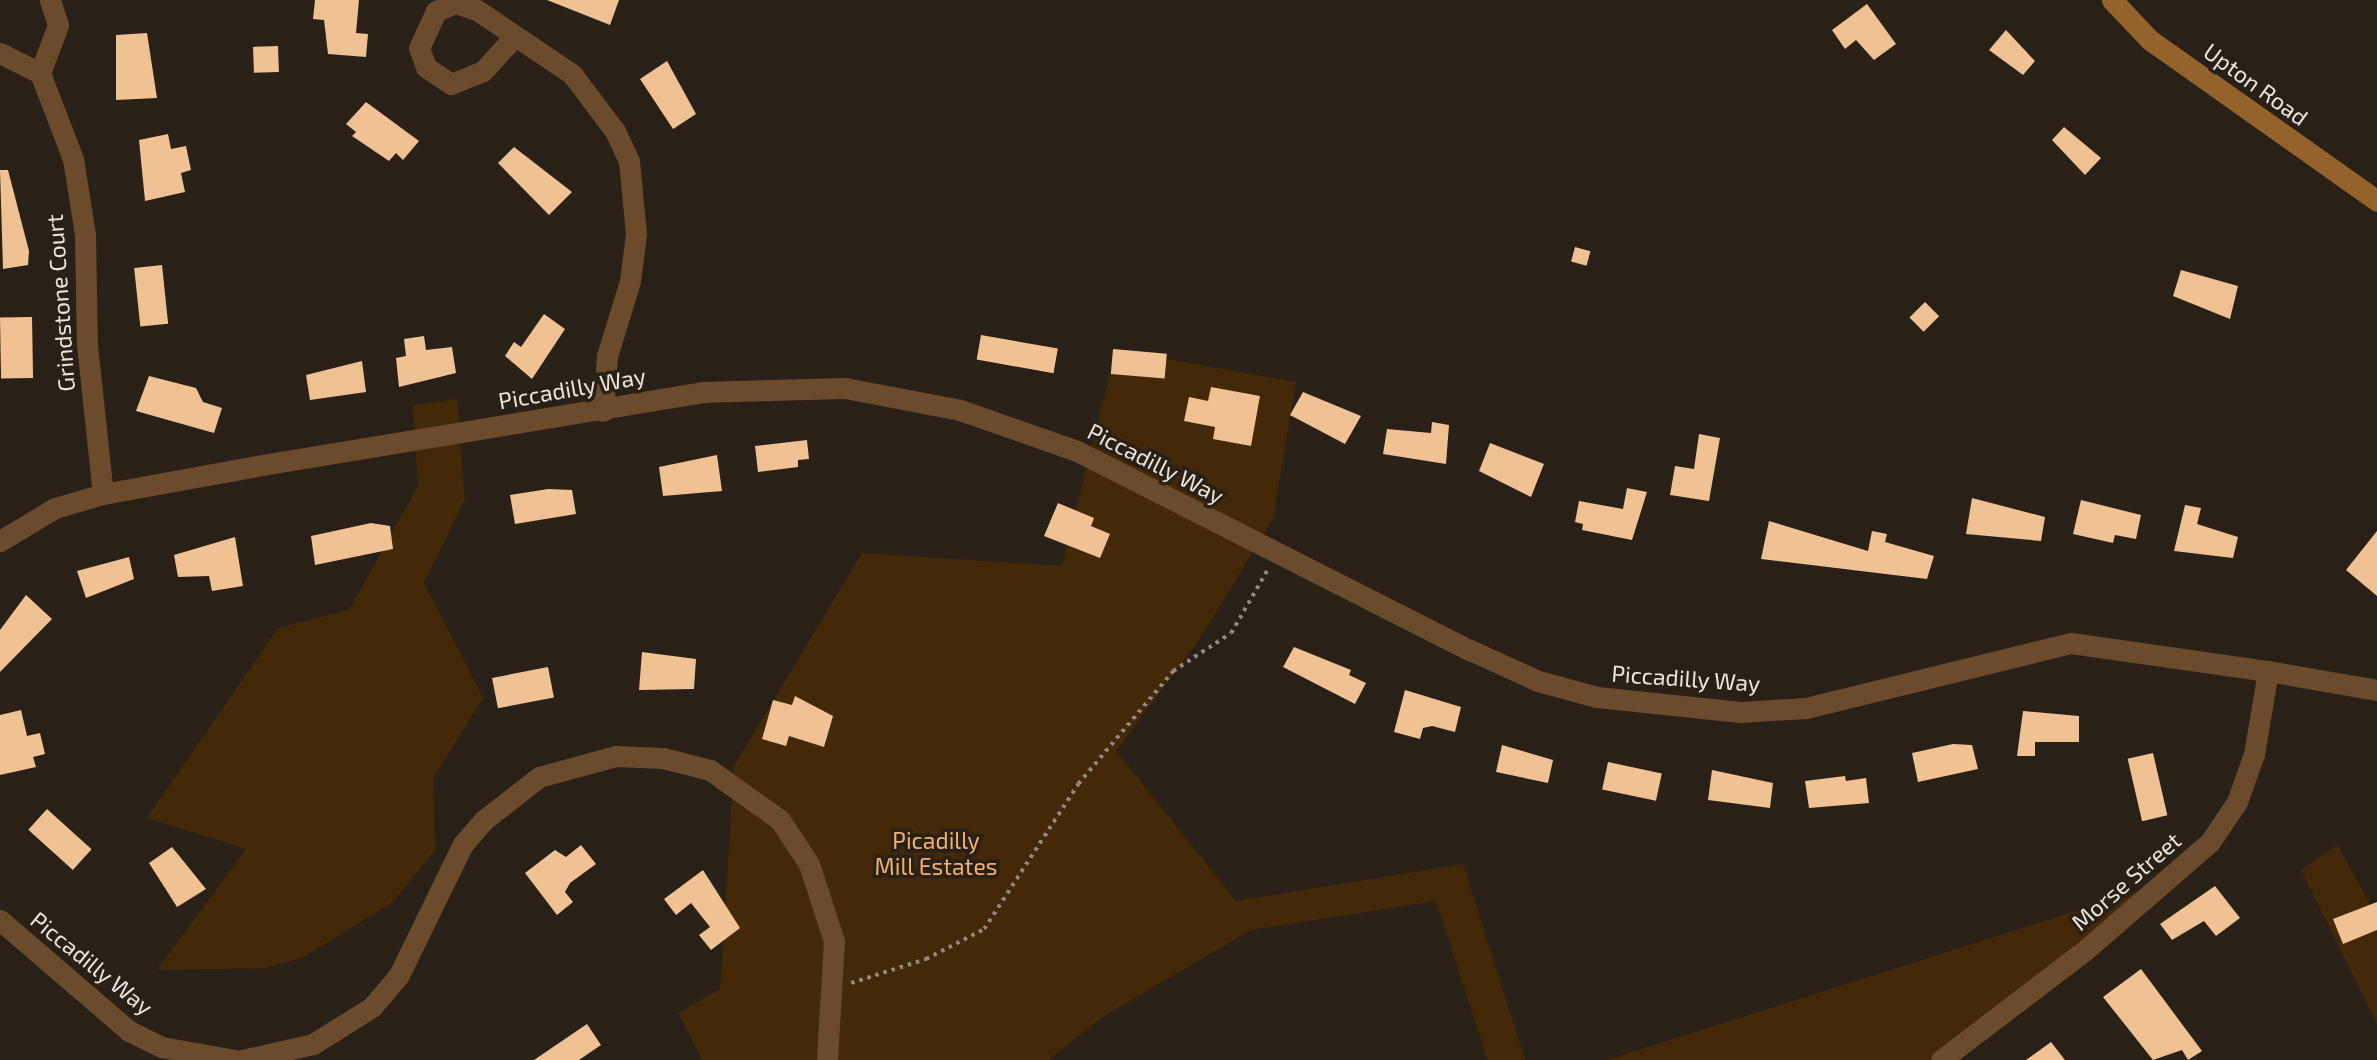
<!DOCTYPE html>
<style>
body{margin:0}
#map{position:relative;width:2377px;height:1060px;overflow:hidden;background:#292018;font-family:"Exo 2",sans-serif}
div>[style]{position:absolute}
.green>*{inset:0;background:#442909}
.building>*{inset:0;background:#f0c192;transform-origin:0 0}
.path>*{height:3.5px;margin-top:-1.75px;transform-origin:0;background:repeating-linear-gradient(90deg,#908881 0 3.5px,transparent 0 8.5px)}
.minor>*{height:21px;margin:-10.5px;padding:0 10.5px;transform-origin:10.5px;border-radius:10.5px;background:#6b4b2b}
.secondary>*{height:21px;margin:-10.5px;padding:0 10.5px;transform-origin:10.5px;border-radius:10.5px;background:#94622a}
span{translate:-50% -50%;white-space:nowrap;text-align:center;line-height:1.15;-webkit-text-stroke:7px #292018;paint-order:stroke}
.street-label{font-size:23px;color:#eae4de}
.park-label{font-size:23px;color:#f1b06e}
</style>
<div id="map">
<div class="green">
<div style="clip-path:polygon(1116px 350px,1296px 382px,1273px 518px,1201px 637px,1116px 751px,1236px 901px,1463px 864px,1525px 1060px,1488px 1060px,1436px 901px,1251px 930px,1104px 1016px,1048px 1060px,702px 1060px,678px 1013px,720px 989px,734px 766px,862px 553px,1062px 566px)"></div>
<div style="clip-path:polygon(457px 399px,465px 499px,424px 583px,483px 698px,433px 778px,435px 850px,393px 902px,302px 958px,264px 968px,157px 970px,246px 849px,147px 818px,278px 628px,349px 610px,418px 486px,413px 405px)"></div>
<div style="clip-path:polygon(2338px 845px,2377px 918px,2377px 1024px,2301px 870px)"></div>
<div style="clip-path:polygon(2170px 881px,1942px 1060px,1607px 1060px)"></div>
</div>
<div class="building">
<div style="clip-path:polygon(315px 0,359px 0,356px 33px,368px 34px,366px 57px,328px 54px,324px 20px,313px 19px)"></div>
<div style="clip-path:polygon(547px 0,619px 0,610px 25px)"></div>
<div style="clip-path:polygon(1867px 4px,1896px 44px,1874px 60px,1856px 40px,1845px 49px,1832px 30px)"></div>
<div style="clip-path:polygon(2006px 30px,2035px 61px,2023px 75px,1989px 50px)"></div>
<div style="clip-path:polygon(147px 33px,157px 98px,116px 100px,116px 35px)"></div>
<div style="left:278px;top:46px;width:26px;height:25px;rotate:88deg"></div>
<div style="clip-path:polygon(667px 61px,696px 114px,673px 129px,640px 79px)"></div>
<div style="clip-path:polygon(366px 102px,419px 141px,403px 160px,396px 153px,389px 161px,352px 136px,356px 132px,346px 124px)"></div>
<div style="clip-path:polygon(2064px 127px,2101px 158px,2085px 175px,2052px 140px)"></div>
<div style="clip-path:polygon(168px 134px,171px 149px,186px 146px,191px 170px,181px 173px,185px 192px,145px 201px,139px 140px)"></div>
<div style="clip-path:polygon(514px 147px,572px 192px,549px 215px,498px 163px)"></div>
<div style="clip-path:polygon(0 170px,8px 170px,29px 251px,28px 265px,3px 269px)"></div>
<div style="left:1575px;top:247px;width:16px;height:15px;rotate:15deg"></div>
<div style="left:162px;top:265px;width:59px;height:28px;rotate:84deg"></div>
<div style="clip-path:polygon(2181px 270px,2238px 286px,2230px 319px,2173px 296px)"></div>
<div style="left:1925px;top:302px;width:20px;height:22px;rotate:45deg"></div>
<div style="clip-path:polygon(544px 314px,565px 329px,532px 379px,505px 356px,514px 342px,521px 347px)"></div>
<div style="left:32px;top:317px;width:61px;height:32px;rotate:89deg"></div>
<div style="left:981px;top:335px;width:78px;height:25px;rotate:10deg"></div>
<div style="clip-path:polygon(424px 336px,426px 350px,452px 347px,456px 373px,399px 387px,396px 358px,406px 356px,404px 339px)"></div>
<div style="left:1113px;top:349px;width:54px;height:25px;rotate:5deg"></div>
<div style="clip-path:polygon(362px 361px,366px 392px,310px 400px,306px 375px)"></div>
<div style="clip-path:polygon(149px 376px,196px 388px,203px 402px,222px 408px,214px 433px,136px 411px)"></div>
<div style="clip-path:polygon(1211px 387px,1260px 396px,1251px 446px,1213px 439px,1215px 427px,1184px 421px,1189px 397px,1208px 401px)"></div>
<div style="clip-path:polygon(1303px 392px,1361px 416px,1345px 444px,1290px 415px)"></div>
<div style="clip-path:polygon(1432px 422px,1449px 425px,1446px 464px,1383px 454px,1387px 429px,1431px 433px)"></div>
<div style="clip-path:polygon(1699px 434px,1720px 438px,1709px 501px,1670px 495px,1675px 466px,1694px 469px)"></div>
<div style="clip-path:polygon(807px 440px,809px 459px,798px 460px,798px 467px,758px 472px,755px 446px)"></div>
<div style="clip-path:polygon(1490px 443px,1544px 464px,1531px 497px,1479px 471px)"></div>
<div style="clip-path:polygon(717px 455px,722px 491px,663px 496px,659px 467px)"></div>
<div style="clip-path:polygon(1627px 488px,1647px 492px,1632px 540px,1582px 530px,1583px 524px,1575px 522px,1579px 501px,1623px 509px)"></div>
<div style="clip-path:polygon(548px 489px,572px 490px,576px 514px,515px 524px,510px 495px)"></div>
<div style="clip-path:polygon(1972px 498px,2045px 517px,2041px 541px,1966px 534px)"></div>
<div style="clip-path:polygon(2081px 500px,2141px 515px,2136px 539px,2115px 535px,2113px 543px,2073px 534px)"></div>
<div style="clip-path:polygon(1058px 503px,1094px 518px,1091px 526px,1110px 534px,1100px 558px,1044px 536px)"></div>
<div style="clip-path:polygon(2185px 505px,2201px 508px,2197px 524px,2238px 537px,2233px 558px,2174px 551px)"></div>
<div style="clip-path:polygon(1769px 521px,1868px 551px,1872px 531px,1887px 534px,1885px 542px,1934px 556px,1927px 579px,1761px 559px)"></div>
<div style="clip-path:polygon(371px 523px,390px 526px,393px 549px,315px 565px,311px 536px)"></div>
<div style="clip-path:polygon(2377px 531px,2377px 596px,2346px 570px)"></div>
<div style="clip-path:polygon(235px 537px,243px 586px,212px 591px,209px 576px,178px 577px,174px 555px)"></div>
<div style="clip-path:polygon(129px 557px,134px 579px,86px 598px,77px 571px)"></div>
<div style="clip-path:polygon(26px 595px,52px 619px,0 672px,0 630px)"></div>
<div style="clip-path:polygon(1294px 647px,1351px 670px,1349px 675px,1366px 683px,1355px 704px,1283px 667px)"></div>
<div style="clip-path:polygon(642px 652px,696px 659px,694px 689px,639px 690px)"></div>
<div style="left:548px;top:667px;width:31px;height:57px;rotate:79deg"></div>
<div style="clip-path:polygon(1405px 690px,1461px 707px,1455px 732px,1432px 726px,1423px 728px,1420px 739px,1394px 732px)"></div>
<div style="clip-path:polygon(795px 696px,833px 716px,824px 747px,789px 736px,786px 746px,762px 739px,773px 700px,792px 705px)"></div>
<div style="clip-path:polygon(21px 710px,27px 736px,40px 733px,45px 754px,33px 757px,36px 767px,0 775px,0 715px)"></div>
<div style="clip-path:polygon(2023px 711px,2079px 716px,2079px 742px,2035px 742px,2035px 756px,2017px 756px)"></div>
<div style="clip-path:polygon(1953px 744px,1972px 745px,1978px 769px,1918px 782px,1912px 753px)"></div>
<div style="clip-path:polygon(1502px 745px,1553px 760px,1548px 783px,1496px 772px)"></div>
<div style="left:2153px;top:753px;width:64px;height:26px;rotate:77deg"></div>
<div style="left:1608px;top:762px;width:55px;height:28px;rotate:12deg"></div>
<div style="clip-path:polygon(1712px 770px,1773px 783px,1770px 808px,1708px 800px)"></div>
<div style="clip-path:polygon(1845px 776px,1846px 781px,1866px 778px,1869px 803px,1809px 808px,1805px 781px)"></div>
<div style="left:47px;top:809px;width:60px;height:28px;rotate:42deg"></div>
<div style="clip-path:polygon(581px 845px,596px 864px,570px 883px,565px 892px,573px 902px,557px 915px,525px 873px,555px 850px,566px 857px)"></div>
<div style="clip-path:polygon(172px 847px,206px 889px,177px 907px,149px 863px)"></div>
<div style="clip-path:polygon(703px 870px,740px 928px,711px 950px,699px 935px,710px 927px,691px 903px,676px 915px,664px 899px)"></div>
<div style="clip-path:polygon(2215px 886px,2240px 918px,2216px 936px,2204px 921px,2172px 940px,2160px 924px)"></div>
<div style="clip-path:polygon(2377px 902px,2377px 930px,2343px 944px,2333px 919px)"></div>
<div style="clip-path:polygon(2141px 969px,2202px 1051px,2188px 1060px,2182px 1050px,2153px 1060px,2103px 997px)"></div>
<div style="clip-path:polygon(587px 1024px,601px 1045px,579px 1060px,534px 1060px)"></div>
<div style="clip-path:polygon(2051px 1042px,2065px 1060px,2026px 1060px)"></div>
</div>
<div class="path">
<div style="left:851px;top:983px;width:79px;rotate:-17.7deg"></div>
<div style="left:926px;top:959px;width:65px;rotate:-27.3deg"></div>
<div style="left:984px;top:929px;width:173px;rotate:-57deg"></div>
<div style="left:1078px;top:784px;width:148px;rotate:-49.9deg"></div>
<div style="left:1173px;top:671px;width:69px;rotate:-33.2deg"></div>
<div style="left:1231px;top:633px;width:74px;rotate:-60deg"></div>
</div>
<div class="minor">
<div style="left:514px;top:37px;width:46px;rotate:132.4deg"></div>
<div style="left:483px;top:71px;width:35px;rotate:158deg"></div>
<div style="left:451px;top:84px;width:30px;rotate:-146deg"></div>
<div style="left:426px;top:67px;width:20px;rotate:-110deg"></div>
<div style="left:419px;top:48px;width:41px;rotate:-65.3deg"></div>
<div style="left:436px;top:11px;width:21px;rotate:-23deg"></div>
<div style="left:455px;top:3px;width:23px;rotate:18deg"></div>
<div style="left:477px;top:10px;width:115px;rotate:34deg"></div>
<div style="left:572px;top:74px;width:71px;rotate:53deg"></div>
<div style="left:615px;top:131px;width:33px;rotate:65deg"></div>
<div style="left:629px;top:161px;width:73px;rotate:84.5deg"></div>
<div style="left:636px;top:234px;width:47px;rotate:97.3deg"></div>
<div style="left:630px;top:281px;width:78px;rotate:107deg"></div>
<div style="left:607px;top:356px;width:55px;rotate:94.2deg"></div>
<div style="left:0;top:53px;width:45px;rotate:26.6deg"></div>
<div style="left:40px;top:73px;width:92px;rotate:69deg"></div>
<div style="left:73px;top:159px;width:76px;rotate:80.9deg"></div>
<div style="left:85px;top:234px;width:111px;rotate:89deg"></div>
<div style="left:87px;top:345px;width:150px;rotate:83.9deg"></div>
<div style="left:40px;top:73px;width:51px;rotate:-69.4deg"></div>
<div style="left:58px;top:25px;width:26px;rotate:-108deg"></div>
<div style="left:0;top:541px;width:64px;rotate:-31deg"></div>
<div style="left:55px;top:508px;width:50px;rotate:-16.3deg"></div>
<div style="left:103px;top:494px;width:162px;rotate:-10.3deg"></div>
<div style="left:262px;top:465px;width:445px;rotate:-9.4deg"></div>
<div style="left:701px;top:392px;width:144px;rotate:-1.6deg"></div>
<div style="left:845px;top:388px;width:117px;rotate:10.8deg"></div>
<div style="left:960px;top:410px;width:124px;rotate:19.3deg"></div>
<div style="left:1077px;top:451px;width:441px;rotate:26.9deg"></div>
<div style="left:1470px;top:650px;width:75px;rotate:24.5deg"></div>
<div style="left:1538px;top:681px;width:61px;rotate:15.2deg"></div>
<div style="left:1597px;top:697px;width:144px;rotate:6deg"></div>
<div style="left:1740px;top:712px;width:66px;rotate:-3.5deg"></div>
<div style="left:1806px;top:708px;width:273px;rotate:-13.8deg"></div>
<div style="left:2071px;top:643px;width:199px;rotate:8.1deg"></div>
<div style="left:0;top:920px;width:170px;rotate:40.7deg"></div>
<div style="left:129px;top:1031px;width:37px;rotate:26deg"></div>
<div style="left:162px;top:1047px;width:74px;rotate:10.1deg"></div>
<div style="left:242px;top:1060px;width:73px;rotate:-12.7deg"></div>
<div style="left:313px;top:1044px;width:70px;rotate:-32.1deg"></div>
<div style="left:372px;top:1007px;width:42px;rotate:-49.8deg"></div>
<div style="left:399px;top:975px;width:146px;rotate:-64deg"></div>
<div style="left:463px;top:844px;width:32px;rotate:-49deg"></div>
<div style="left:484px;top:820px;width:70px;rotate:-38deg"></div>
<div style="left:539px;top:777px;width:79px;rotate:-15.4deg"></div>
<div style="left:615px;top:756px;width:48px;rotate:2.4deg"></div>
<div style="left:663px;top:758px;width:49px;rotate:14.3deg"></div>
<div style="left:710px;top:770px;width:86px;rotate:35.5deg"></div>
<div style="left:780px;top:820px;width:53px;rotate:56.6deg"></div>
<div style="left:809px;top:864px;width:81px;rotate:72deg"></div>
<div style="left:834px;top:941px;width:119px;rotate:93.4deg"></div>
<div style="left:1941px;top:1060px;width:178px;rotate:-37.3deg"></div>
<div style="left:2083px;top:952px;width:168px;rotate:-40.9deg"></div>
<div style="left:2210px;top:842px;width:48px;rotate:-56deg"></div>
<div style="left:2237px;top:802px;width:51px;rotate:-70.5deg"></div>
<div style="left:2254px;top:754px;width:84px;rotate:-80.4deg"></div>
<div style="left:2268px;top:671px;width:111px;rotate:9.9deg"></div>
</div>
<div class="secondary">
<div style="left:2112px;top:0;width:55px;rotate:46.5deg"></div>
<div style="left:2150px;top:40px;width:278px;rotate:35.3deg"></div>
</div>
<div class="street-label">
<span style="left:2256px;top:84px;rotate:36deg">Upton Road</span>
<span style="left:60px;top:303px;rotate:-94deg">Grindstone Court</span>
<span style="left:572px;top:388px;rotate:-10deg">Piccadilly Way</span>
<span style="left:1156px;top:463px;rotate:27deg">Piccadilly Way</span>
<span style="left:1686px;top:678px;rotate:4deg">Piccadilly Way</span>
<span style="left:2126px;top:881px;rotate:-41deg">Morse Street</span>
<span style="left:92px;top:963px;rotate:39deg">Piccadilly Way</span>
</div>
<div class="park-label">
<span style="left:936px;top:853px">Picadilly<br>Mill Estates</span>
</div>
</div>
